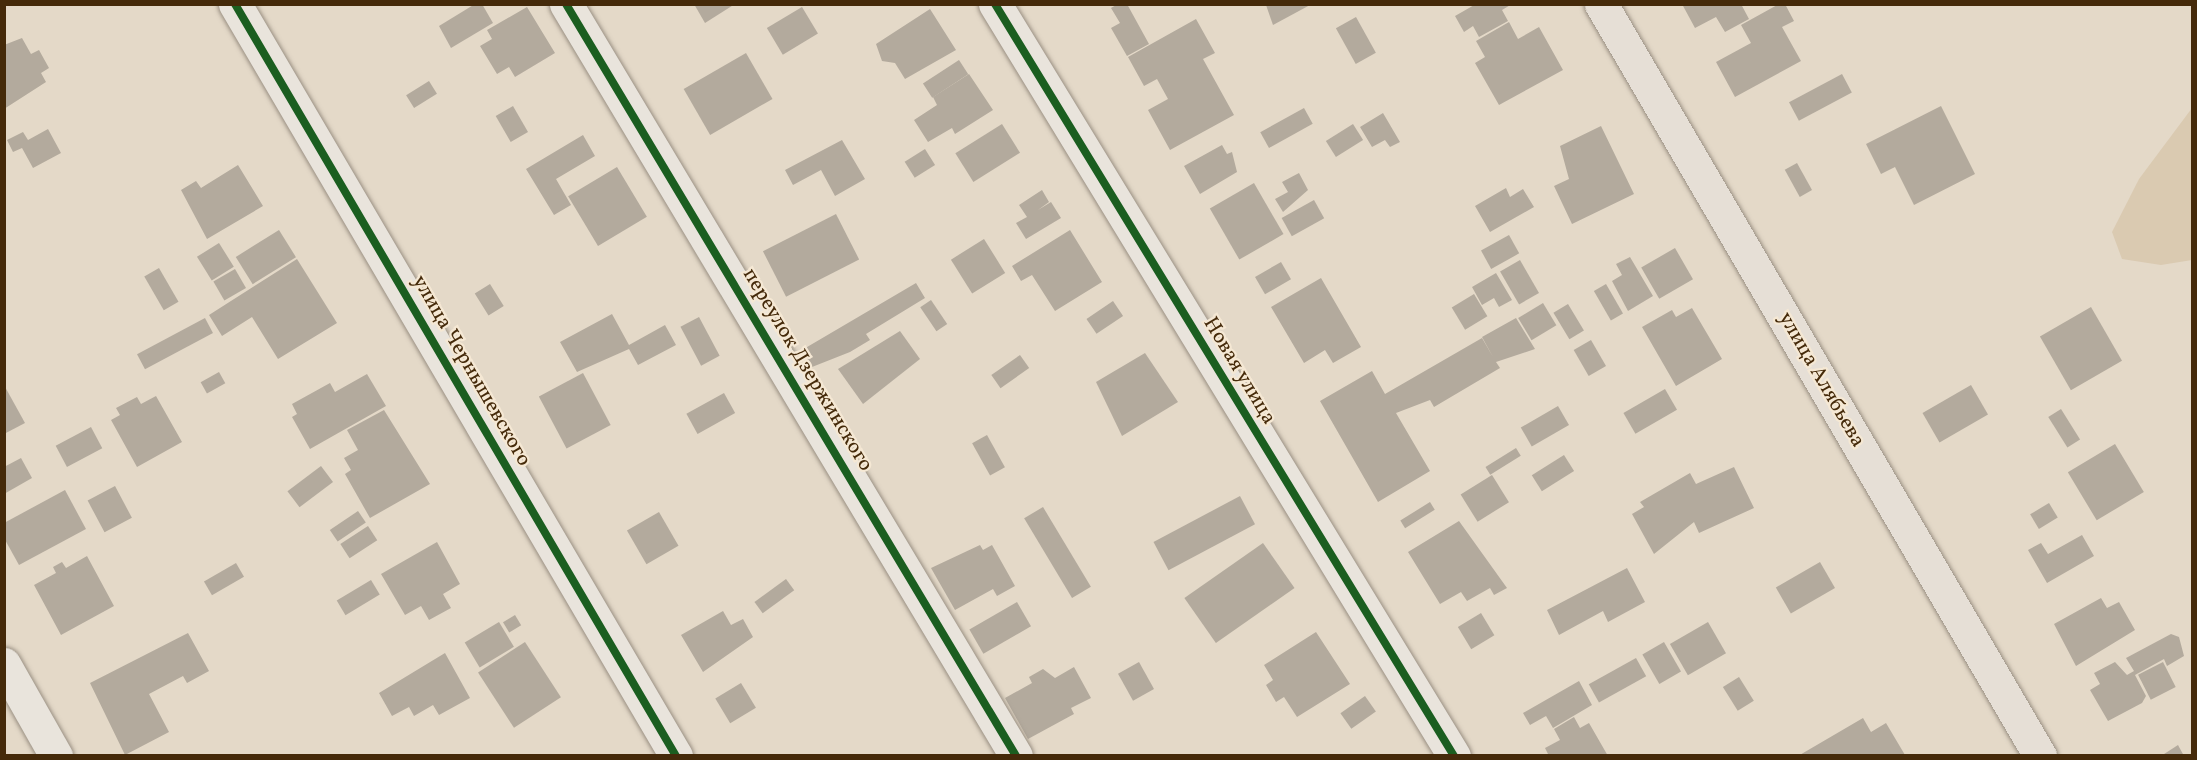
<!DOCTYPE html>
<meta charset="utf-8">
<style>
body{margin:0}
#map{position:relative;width:2197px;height:760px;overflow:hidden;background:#e4d9c8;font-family:Vollkorn,serif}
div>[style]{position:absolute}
.green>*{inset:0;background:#dacab1}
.building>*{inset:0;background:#b3aa9d;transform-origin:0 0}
.roads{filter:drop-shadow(0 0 2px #9a9083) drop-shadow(0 0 2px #9a9083)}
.minor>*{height:33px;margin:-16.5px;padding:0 16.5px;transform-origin:16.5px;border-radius:16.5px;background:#e9e4dc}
.major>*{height:33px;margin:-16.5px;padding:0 16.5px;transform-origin:16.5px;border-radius:16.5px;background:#e6dfd6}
.cycleway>*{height:8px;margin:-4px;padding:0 4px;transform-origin:4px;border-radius:4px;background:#1b5e20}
span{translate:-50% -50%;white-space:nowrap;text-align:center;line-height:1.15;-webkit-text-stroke:4.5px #f5e8d4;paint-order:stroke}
.street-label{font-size:21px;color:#452a0a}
.frame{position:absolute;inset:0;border:6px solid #452a0a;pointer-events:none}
</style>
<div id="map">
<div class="green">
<div style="clip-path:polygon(2192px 108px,2192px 260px,2161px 265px,2122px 259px,2112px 232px,2139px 179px)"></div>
</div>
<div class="building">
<div style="clip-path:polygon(475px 4px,482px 4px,493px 23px,451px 48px,439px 26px)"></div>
<div style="clip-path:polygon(694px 4px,735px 4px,705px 23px)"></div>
<div style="clip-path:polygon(1118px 4px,1127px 4px,1149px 44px,1127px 56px,1111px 28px,1120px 23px,1111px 8px)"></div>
<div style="clip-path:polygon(1476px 4px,1512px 4px,1502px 10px,1508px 21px,1479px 37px,1473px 26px,1464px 32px,1455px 16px)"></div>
<div style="clip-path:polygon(1682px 4px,1741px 4px,1749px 19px,1725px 32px,1716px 17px,1695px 28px)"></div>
<div style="clip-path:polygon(1779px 4px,1785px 4px,1794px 21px,1782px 27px,1801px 61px,1735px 97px,1716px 62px,1751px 43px,1741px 25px)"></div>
<div style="clip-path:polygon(1266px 5px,1310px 5px,1273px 25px)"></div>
<div style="clip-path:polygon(527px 7px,555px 53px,515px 77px,509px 67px,497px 74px,480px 46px,492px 39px,487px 30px)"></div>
<div style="left:802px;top:7px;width:31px;height:41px;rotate:59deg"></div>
<div style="clip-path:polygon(930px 9px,956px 50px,905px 79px,895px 63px,882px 61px,876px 44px)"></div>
<div style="left:1356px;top:17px;width:41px;height:23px;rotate:61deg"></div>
<div style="clip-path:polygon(1196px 19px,1215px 53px,1203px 59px,1234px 115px,1170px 150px,1148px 110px,1168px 99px,1157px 79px,1144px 86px,1128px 57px)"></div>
<div style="clip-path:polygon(1509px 22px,1518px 39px,1539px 27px,1563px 70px,1499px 105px,1475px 63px,1485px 57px,1476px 41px)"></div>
<div style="clip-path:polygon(22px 38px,31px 54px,39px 50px,49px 68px,41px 73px,46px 82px,4px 109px,4px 45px)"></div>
<div style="left:746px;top:53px;width:53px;height:72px;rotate:60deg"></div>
<div style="left:959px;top:60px;width:17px;height:43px;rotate:57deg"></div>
<div style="clip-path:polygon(969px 74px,993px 110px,955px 134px,952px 128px,928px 142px,914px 120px,937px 105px,933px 97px)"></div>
<div style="left:1842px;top:74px;width:21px;height:60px;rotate:62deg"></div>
<div style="left:429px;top:81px;width:15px;height:27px;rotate:58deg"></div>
<div style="left:513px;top:106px;width:30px;height:20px;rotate:60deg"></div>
<div style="clip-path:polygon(1941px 106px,1975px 174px,1914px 205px,1895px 167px,1881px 174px,1866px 144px)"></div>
<div style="left:1304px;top:108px;width:18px;height:50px;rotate:61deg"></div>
<div style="clip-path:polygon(1383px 113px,1400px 142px,1390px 147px,1385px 140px,1372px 147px,1360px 127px)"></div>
<div style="left:1002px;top:124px;width:34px;height:55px;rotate:58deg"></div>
<div style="left:1353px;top:124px;width:19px;height:32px;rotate:58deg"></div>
<div style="clip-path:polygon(1601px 126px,1634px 194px,1572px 224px,1554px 186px,1569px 179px,1560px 146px)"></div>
<div style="clip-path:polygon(48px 129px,61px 153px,33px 168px,22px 148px,13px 152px,7px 140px,23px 132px,28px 140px)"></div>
<div style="clip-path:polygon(583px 135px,595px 156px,556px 179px,571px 205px,554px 215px,526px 169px)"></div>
<div style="clip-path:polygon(842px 140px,865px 179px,835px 196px,821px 170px,793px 185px,785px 170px)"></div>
<div style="clip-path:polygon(1222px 145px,1227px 154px,1232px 152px,1237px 172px,1200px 194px,1184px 166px)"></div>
<div style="left:925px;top:149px;width:19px;height:24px;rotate:58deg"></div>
<div style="left:1797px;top:163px;width:31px;height:14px;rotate:61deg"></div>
<div style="clip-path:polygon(238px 165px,263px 206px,207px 239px,181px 190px,196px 181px,201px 188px)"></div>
<div style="left:617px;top:167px;width:58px;height:57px;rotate:59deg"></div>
<div style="clip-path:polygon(1299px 173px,1308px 190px,1283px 212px,1275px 199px,1288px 192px,1282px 182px)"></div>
<div style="left:1254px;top:183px;width:59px;height:51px;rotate:60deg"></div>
<div style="clip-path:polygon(1506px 188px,1510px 197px,1523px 189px,1534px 207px,1490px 232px,1475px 206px)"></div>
<div style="clip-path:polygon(1042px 190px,1049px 202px,1038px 210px,1051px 202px,1061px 218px,1026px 239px,1016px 223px,1027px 217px,1019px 205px)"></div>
<div style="left:1314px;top:200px;width:21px;height:37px;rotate:61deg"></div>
<div style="left:836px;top:214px;width:51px;height:82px;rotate:63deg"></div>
<div style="left:279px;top:230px;width:32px;height:51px;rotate:58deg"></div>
<div style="clip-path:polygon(1070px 230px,1102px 282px,1055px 311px,1032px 275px,1021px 281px,1012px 266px)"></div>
<div style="left:1509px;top:235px;width:21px;height:32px;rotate:61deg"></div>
<div style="left:984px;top:239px;width:40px;height:39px;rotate:58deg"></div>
<div style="left:219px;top:243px;width:28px;height:26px;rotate:58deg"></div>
<div style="left:1675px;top:248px;width:36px;height:39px;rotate:60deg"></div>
<div style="clip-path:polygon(1630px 257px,1653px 296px,1628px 311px,1612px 281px,1622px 275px,1616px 264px)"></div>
<div style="clip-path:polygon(297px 259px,337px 323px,278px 359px,252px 317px,222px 336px,209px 315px)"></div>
<div style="left:1520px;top:260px;width:38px;height:23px;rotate:60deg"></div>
<div style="left:1281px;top:262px;width:20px;height:30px;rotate:60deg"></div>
<div style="left:159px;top:268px;width:39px;height:17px;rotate:60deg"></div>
<div style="left:235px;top:269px;width:22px;height:25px;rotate:60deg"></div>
<div style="clip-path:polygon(1496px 273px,1512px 300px,1499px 307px,1494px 298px,1482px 305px,1472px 287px)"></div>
<div style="clip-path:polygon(1321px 278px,1361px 347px,1333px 363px,1325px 350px,1304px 363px,1271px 307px)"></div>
<div style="clip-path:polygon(916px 283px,925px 298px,866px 334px,870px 340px,850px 352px,812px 367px,802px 350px)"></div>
<div style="left:490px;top:284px;width:26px;height:18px;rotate:58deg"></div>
<div style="left:1606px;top:284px;width:34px;height:14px;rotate:60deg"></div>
<div style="left:1474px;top:294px;width:26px;height:26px;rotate:59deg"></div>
<div style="left:931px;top:300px;width:29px;height:13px;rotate:56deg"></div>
<div style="left:1113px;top:301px;width:18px;height:32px;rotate:56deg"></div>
<div style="left:1543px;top:303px;width:26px;height:29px;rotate:59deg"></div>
<div style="left:1568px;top:304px;width:31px;height:17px;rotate:59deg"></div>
<div style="left:2091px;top:307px;width:62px;height:59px;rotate:60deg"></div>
<div style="clip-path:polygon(1692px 308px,1722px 359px,1676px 386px,1642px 327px,1672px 310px,1676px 317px)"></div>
<div style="clip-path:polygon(612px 314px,629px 345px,665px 325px,676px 345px,638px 365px,629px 349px,577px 372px,560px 342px)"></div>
<div style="left:699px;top:317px;width:44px;height:21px;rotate:62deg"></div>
<div style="left:205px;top:318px;width:17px;height:77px;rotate:62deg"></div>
<div style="clip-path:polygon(1516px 318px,1535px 349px,1496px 362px,1500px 368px,1434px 407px,1430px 400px,1396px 413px,1430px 471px,1378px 502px,1320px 401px,1372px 371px,1385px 394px,1482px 338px,1493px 357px,1482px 337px)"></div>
<div style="clip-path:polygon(900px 331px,920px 359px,863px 404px,838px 369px)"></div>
<div style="left:1591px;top:340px;width:30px;height:20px;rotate:60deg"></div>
<div style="clip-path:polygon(1145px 353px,1178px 402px,1122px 436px,1096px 382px)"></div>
<div style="left:1020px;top:355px;width:16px;height:35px;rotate:55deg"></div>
<div style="left:219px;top:372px;width:13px;height:21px;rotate:61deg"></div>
<div style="left:583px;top:373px;width:59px;height:50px;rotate:62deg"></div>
<div style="clip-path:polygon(367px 374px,386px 406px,310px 449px,292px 417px,297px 414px,292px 404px,330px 383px,335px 392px)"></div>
<div style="clip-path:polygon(4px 385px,25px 423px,4px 434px)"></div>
<div style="left:1971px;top:385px;width:34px;height:56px;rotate:60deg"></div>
<div style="left:1665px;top:389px;width:24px;height:48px;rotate:60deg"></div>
<div style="left:724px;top:393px;width:23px;height:43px;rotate:61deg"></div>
<div style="clip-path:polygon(156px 396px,182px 442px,137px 467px,111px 420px,120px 415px,116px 408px,137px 397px,141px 404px)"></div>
<div style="left:1558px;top:406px;width:22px;height:43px;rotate:60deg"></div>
<div style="left:2061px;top:409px;width:36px;height:15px;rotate:58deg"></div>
<div style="clip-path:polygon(384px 410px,430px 484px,370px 518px,345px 474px,351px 470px,344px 458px,358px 450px,347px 430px)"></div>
<div style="left:91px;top:427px;width:24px;height:40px;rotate:62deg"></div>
<div style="left:987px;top:435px;width:37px;height:17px;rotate:61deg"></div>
<div style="left:2115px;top:444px;width:56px;height:55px;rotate:59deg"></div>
<div style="left:1516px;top:448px;width:9px;height:36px;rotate:58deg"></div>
<div style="left:1564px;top:455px;width:19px;height:38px;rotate:58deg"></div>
<div style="clip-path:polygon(21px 458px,32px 478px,4px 494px,4px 467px)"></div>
<div style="left:321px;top:466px;width:20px;height:42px;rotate:53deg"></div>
<div style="clip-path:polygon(1734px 467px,1754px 508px,1699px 533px,1694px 522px,1654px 554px,1632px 514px,1644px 507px,1640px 502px,1690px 473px,1696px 484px)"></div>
<div style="left:1492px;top:475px;width:32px;height:37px;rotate:58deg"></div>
<div style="left:115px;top:486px;width:36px;height:31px;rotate:62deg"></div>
<div style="clip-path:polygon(65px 490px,86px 529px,19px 565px,4px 538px,4px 523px)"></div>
<div style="left:1240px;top:496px;width:32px;height:98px;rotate:62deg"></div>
<div style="left:1430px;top:502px;width:9px;height:35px;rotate:58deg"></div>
<div style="left:2049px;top:503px;width:17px;height:22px;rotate:59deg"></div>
<div style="left:1043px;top:507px;width:93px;height:22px;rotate:59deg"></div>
<div style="left:358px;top:511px;width:14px;height:34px;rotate:56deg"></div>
<div style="left:659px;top:512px;width:39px;height:37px;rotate:60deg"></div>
<div style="clip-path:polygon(1459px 521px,1507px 588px,1494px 595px,1490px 588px,1467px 601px,1461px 592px,1440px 604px,1408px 552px)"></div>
<div style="left:368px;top:526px;width:17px;height:33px;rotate:57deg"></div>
<div style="clip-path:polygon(2082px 535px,2094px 556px,2047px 583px,2028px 550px,2041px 543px,2048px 554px)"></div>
<div style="clip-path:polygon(437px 542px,460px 584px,443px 594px,451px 608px,429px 620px,421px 606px,405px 615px,381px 574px)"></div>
<div style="left:1263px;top:543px;width:55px;height:96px;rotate:55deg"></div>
<div style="clip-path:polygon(980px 545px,983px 550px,992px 545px,1015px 586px,997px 596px,993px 589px,955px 610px,931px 568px)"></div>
<div style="clip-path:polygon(87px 556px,114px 606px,61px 635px,34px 585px,56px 573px,53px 567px,62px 562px,66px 568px)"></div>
<div style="left:1820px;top:562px;width:30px;height:51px;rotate:60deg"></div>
<div style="left:236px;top:563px;width:16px;height:37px;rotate:60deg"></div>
<div style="clip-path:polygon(1627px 568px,1645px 602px,1608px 622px,1603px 611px,1559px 635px,1547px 610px)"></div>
<div style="left:786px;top:579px;width:14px;height:39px;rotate:54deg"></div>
<div style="left:371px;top:580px;width:17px;height:40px;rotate:59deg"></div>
<div style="clip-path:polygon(2101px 598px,2107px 608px,2119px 602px,2135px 630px,2076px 666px,2054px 624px)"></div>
<div style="left:1017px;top:602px;width:28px;height:55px;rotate:60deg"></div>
<div style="clip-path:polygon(723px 611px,731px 625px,743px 619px,753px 637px,703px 672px,681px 635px)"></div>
<div style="left:1481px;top:613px;width:26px;height:27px;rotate:59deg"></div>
<div style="left:515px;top:615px;width:12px;height:14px;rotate:59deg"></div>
<div style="left:499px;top:622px;width:29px;height:40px;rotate:59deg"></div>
<div style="left:1708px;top:622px;width:36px;height:44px;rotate:60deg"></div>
<div style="clip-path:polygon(1316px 632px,1350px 684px,1297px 717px,1284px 697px,1276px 702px,1266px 685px,1273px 680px,1264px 665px)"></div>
<div style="clip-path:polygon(188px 633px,209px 671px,187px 683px,183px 676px,149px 694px,169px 732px,125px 755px,90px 683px)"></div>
<div style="clip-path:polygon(2171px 634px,2179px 637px,2184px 656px,2167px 666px,2164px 659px,2135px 675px,2146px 696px,2142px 703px,2108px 721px,2090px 690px,2100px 684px,2094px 673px,2115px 662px,2127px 675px,2134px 671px,2126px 658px)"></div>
<div style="left:525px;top:642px;width:66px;height:56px;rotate:57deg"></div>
<div style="left:1664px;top:642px;width:34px;height:25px;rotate:60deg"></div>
<div style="clip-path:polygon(445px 653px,470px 698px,439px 715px,433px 705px,414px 716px,409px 707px,392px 716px,379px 693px)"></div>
<div style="left:1636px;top:658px;width:21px;height:54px;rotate:61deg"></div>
<div style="left:1139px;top:662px;width:31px;height:24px;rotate:61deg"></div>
<div style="left:2163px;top:662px;width:28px;height:28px;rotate:63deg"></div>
<div style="clip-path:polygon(1074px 667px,1091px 698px,1071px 708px,1074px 714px,1028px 739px,1005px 698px,1032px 683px,1029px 677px,1043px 669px,1055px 678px)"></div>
<div style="left:1739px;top:677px;width:28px;height:19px;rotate:58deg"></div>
<div style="clip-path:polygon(1579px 681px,1592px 705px,1553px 728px,1546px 716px,1530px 725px,1523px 713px)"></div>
<div style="left:741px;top:683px;width:29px;height:30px;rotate:59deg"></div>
<div style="left:1365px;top:696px;width:19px;height:30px;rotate:55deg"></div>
<div style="clip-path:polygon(1574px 717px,1580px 728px,1589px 723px,1608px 756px,1549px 756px,1545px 748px,1560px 740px,1554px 729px)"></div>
<div style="clip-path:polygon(1863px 718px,1871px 732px,1886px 723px,1905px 755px,1798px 756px)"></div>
<div style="clip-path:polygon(2178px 745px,2184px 756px,2161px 756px)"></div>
</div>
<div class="roads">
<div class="minor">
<div style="left:235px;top:4px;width:872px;rotate:59.61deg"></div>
<div style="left:566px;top:4px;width:876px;rotate:59.1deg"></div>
<div style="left:995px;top:4px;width:881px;rotate:58.6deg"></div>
<div style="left:4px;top:664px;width:106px;rotate:60.5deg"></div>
</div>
<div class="major">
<div style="left:1601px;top:4px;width:871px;rotate:59.72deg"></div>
</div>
</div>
<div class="cycleway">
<div style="left:235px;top:4px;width:872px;rotate:59.61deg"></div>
<div style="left:566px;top:4px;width:876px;rotate:59.1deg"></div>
<div style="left:995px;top:4px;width:881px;rotate:58.6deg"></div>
</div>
<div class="street-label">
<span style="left:807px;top:370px;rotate:59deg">переулок Дзержинского</span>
<span style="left:471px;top:371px;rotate:60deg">улица Чернышевского</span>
<span style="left:1239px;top:371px;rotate:59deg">Новая улица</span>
<span style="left:1821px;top:380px;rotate:60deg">улица Алябьева</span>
</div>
<div class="frame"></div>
</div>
